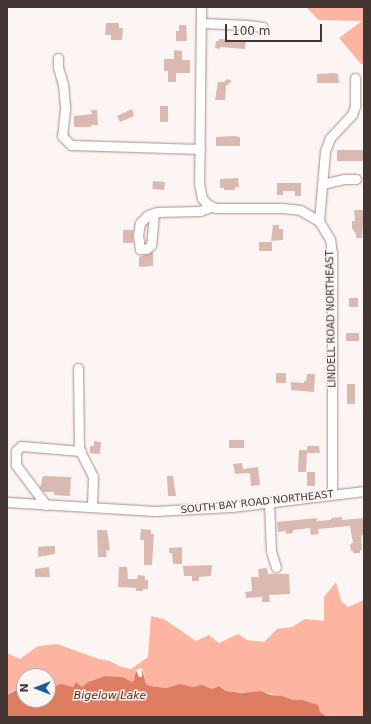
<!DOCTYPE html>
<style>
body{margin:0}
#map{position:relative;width:371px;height:724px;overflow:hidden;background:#fcf5f3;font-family:"DejaVu Sans",sans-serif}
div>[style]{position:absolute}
.green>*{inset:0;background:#fdb5a2}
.water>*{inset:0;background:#df7d63}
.building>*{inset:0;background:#dab9b0;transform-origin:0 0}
.roads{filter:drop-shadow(0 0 1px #ab8b83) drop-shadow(0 0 1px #ab8b83)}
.minor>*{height:9px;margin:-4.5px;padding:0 4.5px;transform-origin:4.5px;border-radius:4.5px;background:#fff}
span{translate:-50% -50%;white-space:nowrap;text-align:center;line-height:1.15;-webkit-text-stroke:3px #fcf5f3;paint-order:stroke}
.street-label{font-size:10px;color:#433632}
.water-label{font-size:11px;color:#591b0a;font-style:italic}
.frame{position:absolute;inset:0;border:8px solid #433632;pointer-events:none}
.north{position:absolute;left:16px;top:668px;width:40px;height:40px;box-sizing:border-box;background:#fcf5f3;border:1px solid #b2a9a6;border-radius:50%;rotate:270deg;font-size:11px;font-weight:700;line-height:16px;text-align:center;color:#433632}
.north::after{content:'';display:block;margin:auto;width:14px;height:18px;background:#186094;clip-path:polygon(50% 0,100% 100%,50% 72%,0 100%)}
.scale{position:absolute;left:225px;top:24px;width:97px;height:18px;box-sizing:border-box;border:2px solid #433632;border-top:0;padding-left:5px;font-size:12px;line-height:14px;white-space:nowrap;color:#433632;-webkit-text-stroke:3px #fcf5f3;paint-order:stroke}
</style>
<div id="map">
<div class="green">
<div style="clip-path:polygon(306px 7px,364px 7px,364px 64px,361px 64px,339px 38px,362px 21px,319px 20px)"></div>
<div style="clip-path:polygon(336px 582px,341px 601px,348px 607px,364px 600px,364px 717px,327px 717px,302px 700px,293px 700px,261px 691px,247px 693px,226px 691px,219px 686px,212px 689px,198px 686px,193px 687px,184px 685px,176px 685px,166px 688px,150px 686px,146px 684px,143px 670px,141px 668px,136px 670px,134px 680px,132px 682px,123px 677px,105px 676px,88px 682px,82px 687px,76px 684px,73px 687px,58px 685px,48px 688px,48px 676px,24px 676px,24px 692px,20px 689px,12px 691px,7px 695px,7px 653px,20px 659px,38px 646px,57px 644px,99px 659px,110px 661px,119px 666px,131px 669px,148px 657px,151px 616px,164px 619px,196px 641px,209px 635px,219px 643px,238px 634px,247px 640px,264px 642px,277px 629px,292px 627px,305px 619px,324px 621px,324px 597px)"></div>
</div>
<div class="water">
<div style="clip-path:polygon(142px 669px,146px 684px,150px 686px,166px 688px,180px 684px,193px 687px,202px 685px,212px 689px,219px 686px,226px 691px,242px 693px,261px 691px,271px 695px,282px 696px,293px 700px,302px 700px,318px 705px,320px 712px,327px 717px,7px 717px,7px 695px,18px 689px,24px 692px,24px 700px,48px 700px,48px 688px,61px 684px,73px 687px,76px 682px,82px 687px,88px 682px,105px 676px,123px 677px,132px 682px,134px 680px,136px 670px,139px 677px,142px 677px)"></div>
</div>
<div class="building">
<div style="clip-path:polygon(106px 23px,119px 23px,119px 28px,123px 28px,122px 40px,111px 40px,111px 35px,105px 35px)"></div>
<div style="clip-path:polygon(179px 25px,186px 25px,187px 41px,176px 41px,176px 31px,179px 31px)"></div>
<div style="clip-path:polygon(219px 39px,246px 41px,245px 49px,220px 47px,220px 49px,215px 48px,216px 41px,219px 41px)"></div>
<div style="clip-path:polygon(174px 50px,182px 51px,182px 60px,190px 60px,190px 73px,176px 73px,176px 82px,168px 82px,168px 71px,164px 71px,164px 59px,174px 59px)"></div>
<div style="clip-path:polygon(334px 73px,338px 74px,339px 83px,317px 83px,317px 74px)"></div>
<div style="clip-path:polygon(227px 79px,232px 81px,226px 86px,225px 100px,215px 100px,218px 82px,224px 82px)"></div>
<div style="left:160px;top:106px;width:8px;height:16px"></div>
<div style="clip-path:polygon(132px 109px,134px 116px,120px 122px,117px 116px)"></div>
<div style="clip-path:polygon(91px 110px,97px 110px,98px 125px,91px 125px,91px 127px,74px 127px,74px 116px,92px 114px)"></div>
<div style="clip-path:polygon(234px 136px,240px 137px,240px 146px,216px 146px,216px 137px)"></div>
<div style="left:337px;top:150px;width:26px;height:11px"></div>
<div style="clip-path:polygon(238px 178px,239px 187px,235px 187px,235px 190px,224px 190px,224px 188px,220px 188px,220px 179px)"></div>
<div style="left:153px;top:181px;width:12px;height:8px;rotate:5deg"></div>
<div style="clip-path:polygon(277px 183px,301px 183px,301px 196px,295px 196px,295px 191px,283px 191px,283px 195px,277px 195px)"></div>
<div style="clip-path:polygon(354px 210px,364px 210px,362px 238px,356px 238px,356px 234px,352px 228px,352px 221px,355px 221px)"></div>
<div style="clip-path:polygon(273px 225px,279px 225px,279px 229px,283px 229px,283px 240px,271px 241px)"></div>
<div style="left:123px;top:230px;width:10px;height:13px"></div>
<div style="left:259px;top:242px;width:13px;height:9px"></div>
<div style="clip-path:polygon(153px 252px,153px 266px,139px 267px,139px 257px)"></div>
<div style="left:349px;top:298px;width:9px;height:9px"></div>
<div style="left:359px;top:333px;width:8px;height:13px;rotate:90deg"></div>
<div style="left:276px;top:373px;width:10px;height:10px"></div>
<div style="clip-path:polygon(307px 374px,315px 374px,314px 392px,291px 390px,291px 382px,304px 383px,304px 381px,306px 381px)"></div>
<div style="left:347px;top:384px;width:8px;height:20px"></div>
<div style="left:244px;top:440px;width:8px;height:15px;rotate:90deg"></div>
<div style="clip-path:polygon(94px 441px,101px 442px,100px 454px,90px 453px,90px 446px,94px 446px)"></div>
<div style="clip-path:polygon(307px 446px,319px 446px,320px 453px,307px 453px,306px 472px,298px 472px,299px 450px,307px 450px)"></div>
<div style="clip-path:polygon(242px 463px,243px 469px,258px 467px,260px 485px,251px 486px,250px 473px,235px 474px,233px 464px)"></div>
<div style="left:307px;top:472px;width:8px;height:14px"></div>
<div style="clip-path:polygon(43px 476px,71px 477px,70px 496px,54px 495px,54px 492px,44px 492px,40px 488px)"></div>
<div style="clip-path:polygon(167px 476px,173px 476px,176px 496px,168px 496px)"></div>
<div style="clip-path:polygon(342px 517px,342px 520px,364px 518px,364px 534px,361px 536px,362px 550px,360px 550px,360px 553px,353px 553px,353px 551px,351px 551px,350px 544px,353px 543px,350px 526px,318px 529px,319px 534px,311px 535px,310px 528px,293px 530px,293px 533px,286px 534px,286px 531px,278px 532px,277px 522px,317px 518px,317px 521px,331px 520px,331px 518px)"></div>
<div style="clip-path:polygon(141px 529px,151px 530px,151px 534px,154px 534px,152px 565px,144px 565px,144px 540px,140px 540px)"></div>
<div style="clip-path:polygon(97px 530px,107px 530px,110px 550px,106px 551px,107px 557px,98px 557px)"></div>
<div style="clip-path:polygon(47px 546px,55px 546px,55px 554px,38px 557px,38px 547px)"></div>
<div style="clip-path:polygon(182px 547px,182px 564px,174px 564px,173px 563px,172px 553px,169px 553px,169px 548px)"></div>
<div style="clip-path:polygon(212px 565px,211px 576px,199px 577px,199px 581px,192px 581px,192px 576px,184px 576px,183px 566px)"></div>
<div style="clip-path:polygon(49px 567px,50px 577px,35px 577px,35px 569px)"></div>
<div style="clip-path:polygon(119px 567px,127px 567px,128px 579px,137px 579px,138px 575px,145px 576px,145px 580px,148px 580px,148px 589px,143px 589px,143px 591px,136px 591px,136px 588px,118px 587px)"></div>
<div style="clip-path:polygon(267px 568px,268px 574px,289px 574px,290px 594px,269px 595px,270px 602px,262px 602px,262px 597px,246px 598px,245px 592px,252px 591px,251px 577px,259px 577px,258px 569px)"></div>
</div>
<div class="roads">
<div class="minor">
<div style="left:201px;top:7px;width:177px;rotate:90.6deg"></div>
<div style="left:199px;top:184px;width:14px;rotate:78deg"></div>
<div style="left:202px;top:198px;width:8px;rotate:50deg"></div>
<div style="left:207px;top:204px;width:10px;rotate:24deg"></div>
<div style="left:216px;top:208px;width:66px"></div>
<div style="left:282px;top:208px;width:18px;rotate:6deg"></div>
<div style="left:300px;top:210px;width:22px;rotate:30deg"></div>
<div style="left:319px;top:221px;width:21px;rotate:59deg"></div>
<div style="left:330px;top:239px;width:14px;rotate:82deg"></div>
<div style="left:332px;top:253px;width:241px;rotate:90deg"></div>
<div style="left:201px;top:23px;width:46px;rotate:2.5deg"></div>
<div style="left:247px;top:25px;width:16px;rotate:7deg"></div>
<div style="left:58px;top:58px;width:9px;rotate:90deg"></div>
<div style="left:58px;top:67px;width:18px;rotate:74deg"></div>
<div style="left:63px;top:84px;width:25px;rotate:85deg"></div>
<div style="left:65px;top:109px;width:27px;rotate:96deg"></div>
<div style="left:62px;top:136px;width:13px;rotate:45deg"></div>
<div style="left:71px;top:145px;width:129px;rotate:1.8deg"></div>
<div style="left:322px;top:184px;width:23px;rotate:-13deg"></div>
<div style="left:344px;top:179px;width:12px"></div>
<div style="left:154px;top:213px;width:32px;rotate:95deg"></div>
<div style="left:151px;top:245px;width:6px;rotate:141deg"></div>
<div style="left:146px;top:249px;width:6px;rotate:180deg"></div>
<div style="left:140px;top:249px;width:14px;rotate:-98deg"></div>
<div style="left:138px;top:235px;width:12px;rotate:-81deg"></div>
<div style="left:140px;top:223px;width:11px;rotate:-45deg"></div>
<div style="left:148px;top:215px;width:9px;rotate:-18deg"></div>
<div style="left:157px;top:212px;width:43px;rotate:-1.3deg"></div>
<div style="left:200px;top:211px;width:12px;rotate:-20deg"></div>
<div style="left:319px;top:221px;width:70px;rotate:-85.1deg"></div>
<div style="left:325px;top:151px;width:14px;rotate:-69deg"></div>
<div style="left:330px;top:138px;width:33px;rotate:-47deg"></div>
<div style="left:352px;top:114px;width:9px;rotate:-69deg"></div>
<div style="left:355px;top:106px;width:28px;rotate:-90deg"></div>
<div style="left:78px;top:368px;width:81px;rotate:89.3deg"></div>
<div style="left:79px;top:449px;width:30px;rotate:63deg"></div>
<div style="left:93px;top:476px;width:31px;rotate:92deg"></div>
<div style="left:7px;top:502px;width:148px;rotate:3.5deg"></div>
<div style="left:155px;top:511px;width:77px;rotate:-3deg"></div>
<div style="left:232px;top:507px;width:133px;rotate:-6.9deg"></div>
<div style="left:269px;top:502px;width:49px;rotate:87.7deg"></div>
<div style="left:271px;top:551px;width:17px;rotate:73deg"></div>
<div style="left:46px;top:505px;width:50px;rotate:-126.9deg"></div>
<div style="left:16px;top:465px;width:14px;rotate:-90deg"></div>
<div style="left:16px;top:451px;width:7px;rotate:-45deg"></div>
<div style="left:21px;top:446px;width:60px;rotate:4.8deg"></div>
</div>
</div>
<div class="street-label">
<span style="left:331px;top:319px;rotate:-91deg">LINDELL ROAD NORTHEAST</span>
<span style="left:257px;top:502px;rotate:-6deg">SOUTH BAY ROAD NORTHEAST</span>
</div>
<div class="water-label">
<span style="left:110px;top:696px">Bigelow Lake</span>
</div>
<div class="frame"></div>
<div class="north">N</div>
<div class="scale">100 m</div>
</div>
